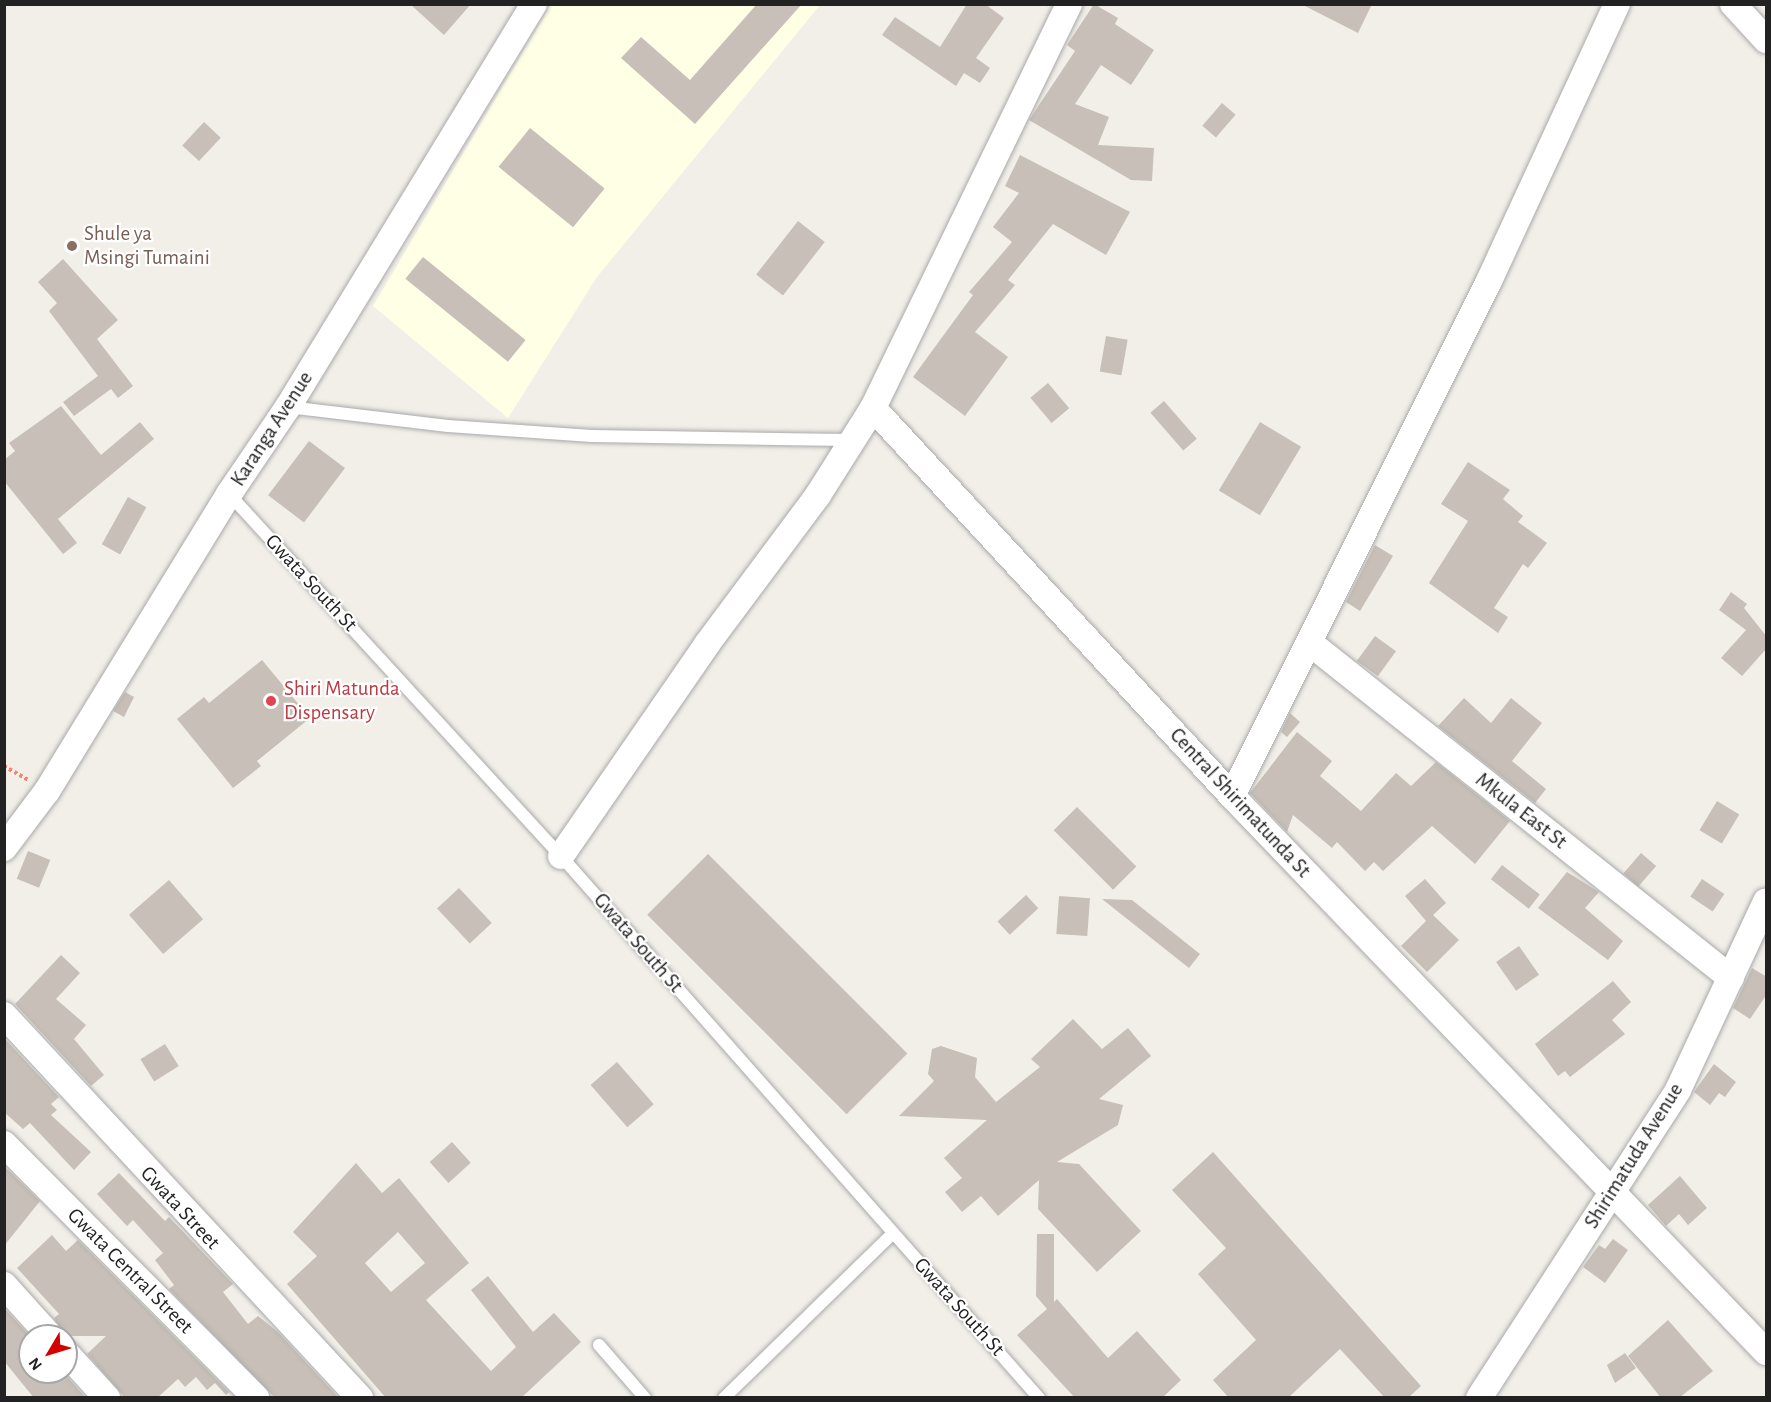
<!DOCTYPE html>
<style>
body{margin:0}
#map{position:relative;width:1771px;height:1402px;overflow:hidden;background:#f2efe9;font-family:"Alegreya Sans",sans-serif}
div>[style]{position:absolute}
.education>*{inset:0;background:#ffffe5}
.building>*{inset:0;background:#c7bfb8;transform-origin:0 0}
.path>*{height:4px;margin-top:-2px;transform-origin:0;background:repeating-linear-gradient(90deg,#fa8072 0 3px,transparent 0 6px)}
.roads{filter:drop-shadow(0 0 2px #a9a9a9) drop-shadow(0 0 2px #a9a9a9)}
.lane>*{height:12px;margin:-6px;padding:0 6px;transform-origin:6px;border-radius:6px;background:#fff}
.street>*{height:26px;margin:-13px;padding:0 13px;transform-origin:13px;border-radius:13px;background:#fff}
.dots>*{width:16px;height:16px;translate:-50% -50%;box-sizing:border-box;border:3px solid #fff;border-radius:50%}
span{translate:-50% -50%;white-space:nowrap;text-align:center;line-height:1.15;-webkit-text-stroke:4.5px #fff;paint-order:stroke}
.education-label{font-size:21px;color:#785e54}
.left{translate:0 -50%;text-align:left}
.street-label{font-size:21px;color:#222}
.health-label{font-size:21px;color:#be3a42}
.frame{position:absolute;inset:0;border:6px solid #222;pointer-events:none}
.north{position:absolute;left:18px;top:1324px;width:60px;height:60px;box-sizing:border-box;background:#fff;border:2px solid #a7a7a7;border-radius:50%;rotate:232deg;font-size:16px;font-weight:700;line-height:24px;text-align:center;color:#222}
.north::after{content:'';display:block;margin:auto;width:21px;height:27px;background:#d40000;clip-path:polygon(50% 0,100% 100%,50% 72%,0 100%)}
</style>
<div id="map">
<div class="education">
<div style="clip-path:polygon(551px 5px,820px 5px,597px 277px,508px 418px,373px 306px)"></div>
</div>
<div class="building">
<div style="clip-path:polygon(410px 4px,471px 4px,444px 35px)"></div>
<div style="clip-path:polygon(757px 4px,802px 4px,695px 124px,621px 58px,641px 37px,690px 80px)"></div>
<div style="clip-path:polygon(967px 4px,985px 4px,1004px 18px,976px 58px,990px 68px,980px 83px,964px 73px,956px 86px,882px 35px,895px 17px,940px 47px)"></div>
<div style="clip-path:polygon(1094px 4px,1118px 18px,1115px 24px,1154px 50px,1131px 85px,1101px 65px,1075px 104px,1109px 117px,1098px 145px,1154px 148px,1152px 181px,1131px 180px,1029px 120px,1075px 51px,1067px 45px)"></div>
<div style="clip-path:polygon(1301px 4px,1372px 4px,1358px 33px)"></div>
<div style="left:1222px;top:103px;width:18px;height:30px;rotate:41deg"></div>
<div style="left:204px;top:122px;width:23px;height:32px;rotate:43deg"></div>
<div style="left:530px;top:128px;width:96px;height:50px;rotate:39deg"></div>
<div style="clip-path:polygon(1020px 155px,1130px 212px,1106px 255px,1053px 224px,1008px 280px,1015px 285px,975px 332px,1008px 357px,965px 416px,913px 377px,973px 295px,969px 292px,1012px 242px,993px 227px,1019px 193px,1005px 186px)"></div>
<div style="left:798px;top:221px;width:34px;height:68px;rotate:38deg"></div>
<div style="left:423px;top:257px;width:132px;height:28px;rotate:39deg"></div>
<div style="clip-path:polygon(63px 259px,118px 320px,97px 339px,133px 386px,118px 398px,111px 389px,74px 416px,63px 402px,98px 376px,49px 311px,57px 303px,38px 282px)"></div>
<div style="left:1106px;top:336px;width:22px;height:36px;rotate:10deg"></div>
<div style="left:1048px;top:383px;width:33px;height:23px;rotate:50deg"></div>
<div style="left:1164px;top:401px;width:50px;height:18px;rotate:49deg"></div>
<div style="clip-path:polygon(61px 406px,101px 455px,140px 422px,154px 439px,58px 519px,77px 543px,63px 554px,4px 481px,4px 460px,15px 451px,9px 443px)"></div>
<div style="left:1260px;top:422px;width:48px;height:80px;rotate:31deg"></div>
<div style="left:309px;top:441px;width:45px;height:68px;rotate:37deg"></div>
<div style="clip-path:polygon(1468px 462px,1510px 490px,1503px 499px,1523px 516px,1518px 522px,1547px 543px,1528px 568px,1523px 564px,1494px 608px,1508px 617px,1498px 633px,1429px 583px,1468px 521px,1441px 504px)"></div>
<div style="left:128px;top:497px;width:21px;height:54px;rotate:29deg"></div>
<div style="clip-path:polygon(1375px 545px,1393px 556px,1360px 611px,1346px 602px)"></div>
<div style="clip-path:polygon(1731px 592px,1747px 604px,1744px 608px,1767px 637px,1767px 648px,1742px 676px,1721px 658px,1746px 630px,1719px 610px)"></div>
<div style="left:1375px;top:636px;width:26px;height:31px;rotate:36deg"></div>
<div style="clip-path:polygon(262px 660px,310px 718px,257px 761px,261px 766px,233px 788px,177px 719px,204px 697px,209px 703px)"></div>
<div style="clip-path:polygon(125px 692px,134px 697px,124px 717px,113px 711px)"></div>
<div style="clip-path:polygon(1464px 698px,1491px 723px,1511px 698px,1542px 723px,1512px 761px,1546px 789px,1535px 803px,1438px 726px)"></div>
<div style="clip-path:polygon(1290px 713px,1300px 722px,1287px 737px,1281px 732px)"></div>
<div style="clip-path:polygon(1297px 732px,1332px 761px,1320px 776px,1361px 811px,1396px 773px,1411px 786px,1436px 762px,1510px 821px,1475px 864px,1432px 826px,1383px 871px,1374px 862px,1365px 871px,1337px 842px,1332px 848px,1293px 815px,1287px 832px,1250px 793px)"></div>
<div style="left:1717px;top:801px;width:26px;height:34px;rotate:31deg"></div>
<div style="left:1077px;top:807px;width:84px;height:33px;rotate:45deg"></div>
<div style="left:28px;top:851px;width:24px;height:30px;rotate:22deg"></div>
<div style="left:1641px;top:853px;width:20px;height:27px;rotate:41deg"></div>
<div style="left:708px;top:854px;width:282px;height:86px;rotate:45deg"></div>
<div style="left:1502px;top:865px;width:48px;height:18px;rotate:38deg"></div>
<div style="clip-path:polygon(1567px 872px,1599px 892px,1585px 908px,1623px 941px,1608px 960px,1538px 908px)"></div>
<div style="clip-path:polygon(1425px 879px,1446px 903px,1433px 915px,1459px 940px,1427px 972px,1401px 946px,1430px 917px,1426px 921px,1405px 896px)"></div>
<div style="left:1702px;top:879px;width:27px;height:21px;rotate:34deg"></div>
<div style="left:169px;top:880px;width:52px;height:53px;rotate:49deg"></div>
<div style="left:459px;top:888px;width:48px;height:30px;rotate:47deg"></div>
<div style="left:1026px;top:895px;width:18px;height:39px;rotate:47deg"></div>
<div style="left:1059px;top:896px;width:31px;height:38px;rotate:4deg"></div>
<div style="clip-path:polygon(1102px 899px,1132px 900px,1200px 954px,1189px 968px)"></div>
<div style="left:1519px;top:946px;width:35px;height:28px;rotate:55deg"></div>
<div style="clip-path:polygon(61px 955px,80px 973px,56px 999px,86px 1025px,74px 1039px,104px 1075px,91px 1086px,15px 1004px)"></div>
<div style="clip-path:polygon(1752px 968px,1767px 977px,1767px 994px,1750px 1019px,1733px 1008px)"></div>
<div style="clip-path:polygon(1613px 981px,1631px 1002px,1612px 1020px,1625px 1034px,1570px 1077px,1565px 1071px,1558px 1076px,1535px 1044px)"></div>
<div style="clip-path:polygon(1073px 1019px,1102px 1049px,1128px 1028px,1151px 1056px,1099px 1099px,1123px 1105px,1118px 1125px,1057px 1162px,1079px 1164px,1141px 1231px,1097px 1272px,1038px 1209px,1039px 1180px,998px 1216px,981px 1196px,962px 1212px,945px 1192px,962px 1178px,944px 1158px,987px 1120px,899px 1116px,934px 1081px,928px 1074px,932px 1049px,941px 1046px,977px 1058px,975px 1077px,996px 1102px,1040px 1067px,1031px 1059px)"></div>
<div style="clip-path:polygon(4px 1038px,59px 1097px,51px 1104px,57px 1110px,51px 1115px,91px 1152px,74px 1170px,30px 1123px,23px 1129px,4px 1112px)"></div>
<div style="left:165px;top:1044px;width:26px;height:29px;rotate:58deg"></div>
<div style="left:617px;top:1062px;width:56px;height:35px;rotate:49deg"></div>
<div style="clip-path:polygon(1714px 1064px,1736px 1082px,1725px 1097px,1719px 1093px,1710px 1105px,1694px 1092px)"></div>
<div style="left:452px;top:1142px;width:28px;height:30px;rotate:48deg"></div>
<div style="clip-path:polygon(1213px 1152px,1421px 1386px,1408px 1398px,1385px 1398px,1340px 1349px,1288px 1398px,1229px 1398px,1213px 1380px,1256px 1340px,1198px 1274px,1226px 1248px,1172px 1190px)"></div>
<div style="clip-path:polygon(evenodd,356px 1163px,382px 1193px,399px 1178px,469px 1263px,426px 1300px,491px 1371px,516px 1347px,471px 1290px,488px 1276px,533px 1332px,554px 1313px,581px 1342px,521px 1398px,386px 1398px,287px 1284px,317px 1256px,293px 1232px,356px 1163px,398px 1232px,425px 1263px,391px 1292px,365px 1263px,398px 1232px)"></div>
<div style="clip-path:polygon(4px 1166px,40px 1201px,4px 1246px)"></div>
<div style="clip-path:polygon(119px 1173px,165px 1221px,169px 1217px,233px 1284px,223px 1292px,248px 1324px,258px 1316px,278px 1332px,339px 1398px,275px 1398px,169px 1289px,174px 1285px,155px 1260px,163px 1253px,133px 1220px,127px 1226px,97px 1194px)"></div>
<div style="clip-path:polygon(1680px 1176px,1707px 1208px,1688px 1225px,1679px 1214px,1666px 1226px,1648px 1205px)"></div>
<div style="clip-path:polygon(1037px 1234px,1054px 1234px,1054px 1302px,1057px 1299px,1108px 1358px,1137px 1331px,1181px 1380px,1162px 1398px,1075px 1398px,1017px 1335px,1047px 1309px,1036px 1296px)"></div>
<div style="clip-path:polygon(52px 1235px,66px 1251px,78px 1240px,229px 1392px,226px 1395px,215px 1383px,207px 1390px,196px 1377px,185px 1387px,178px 1379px,157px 1398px,125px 1398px,87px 1354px,106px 1336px,65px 1336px,54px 1318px,59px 1314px,17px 1268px)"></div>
<div style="clip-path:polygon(1613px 1239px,1628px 1250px,1605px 1283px,1583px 1267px,1599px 1245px,1605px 1249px)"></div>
<div style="clip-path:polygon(4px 1308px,30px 1336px,30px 1372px,63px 1372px,86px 1398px,34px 1398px,4px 1361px)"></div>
<div style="clip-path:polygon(1668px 1320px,1713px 1371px,1679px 1398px,1661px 1398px,1628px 1356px)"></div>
<div style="clip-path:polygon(1625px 1353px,1636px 1368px,1615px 1383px,1607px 1365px)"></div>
</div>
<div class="path">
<div style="left:4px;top:766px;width:28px;rotate:30deg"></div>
</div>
<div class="roads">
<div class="lane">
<div style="left:288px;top:407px;width:161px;rotate:6.8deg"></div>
<div style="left:448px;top:426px;width:144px;rotate:4deg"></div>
<div style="left:592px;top:436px;width:260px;rotate:0.9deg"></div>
<div style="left:229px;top:494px;width:491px;rotate:47.5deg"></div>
<div style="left:561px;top:856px;width:723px;rotate:48.59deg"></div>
<div style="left:599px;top:1345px;width:70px;rotate:49deg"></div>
<div style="left:724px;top:1398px;width:236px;rotate:-44.3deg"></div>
</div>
<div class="street">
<div style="left:1733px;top:4px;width:49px;rotate:47.5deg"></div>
<div style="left:873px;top:408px;width:529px;rotate:47.22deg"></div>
<div style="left:1232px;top:796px;width:771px;rotate:46.16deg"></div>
<div style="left:1310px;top:643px;width:538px;rotate:38.51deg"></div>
<div style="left:1232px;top:796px;width:576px;rotate:-63.48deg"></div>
<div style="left:1489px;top:281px;width:305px;rotate:-65.2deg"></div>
<div style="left:4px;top:848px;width:71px;rotate:-53deg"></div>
<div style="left:47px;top:791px;width:348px;rotate:-58.5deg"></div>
<div style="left:229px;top:494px;width:105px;rotate:-55.9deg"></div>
<div style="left:288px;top:407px;width:472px;rotate:-58.6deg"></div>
<div style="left:561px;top:856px;width:257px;rotate:-55.4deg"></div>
<div style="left:707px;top:644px;width:186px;rotate:-53.3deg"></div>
<div style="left:818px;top:495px;width:103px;rotate:-57.7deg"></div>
<div style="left:873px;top:408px;width:449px;rotate:-64.1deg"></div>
<div style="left:4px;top:1015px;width:523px;rotate:47.09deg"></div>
<div style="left:4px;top:1144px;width:358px;rotate:45.2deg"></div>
<div style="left:4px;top:1285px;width:69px;rotate:48deg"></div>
<div style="left:66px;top:1353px;width:61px;rotate:47.7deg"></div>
<div style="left:1479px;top:1398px;width:367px;rotate:-57.1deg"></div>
<div style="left:1678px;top:1090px;width:208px;rotate:-65deg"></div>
</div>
</div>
<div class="dots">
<div style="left:72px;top:246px;background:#8d6e63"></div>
<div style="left:271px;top:701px;background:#e0444e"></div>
</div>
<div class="education-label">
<span class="left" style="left:84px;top:246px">Shule ya<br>Msingi Tumaini</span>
</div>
<div class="street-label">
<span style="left:272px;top:429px;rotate:-57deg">Karanga Avenue</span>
<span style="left:311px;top:583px;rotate:47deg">Gwata South St</span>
<span style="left:1240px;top:803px;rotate:47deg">Central Shirimatunda St</span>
<span style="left:1521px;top:811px;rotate:38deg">Mkula East St</span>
<span style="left:638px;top:943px;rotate:49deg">Gwata South St</span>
<span style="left:1634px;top:1156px;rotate:-58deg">Shirimatuda Avenue</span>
<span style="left:180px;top:1208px;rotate:47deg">Gwata Street</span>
<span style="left:130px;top:1271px;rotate:45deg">Gwata Central Street</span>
<span style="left:959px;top:1307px;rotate:48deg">Gwata South St</span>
</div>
<div class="health-label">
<span class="left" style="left:284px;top:701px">Shiri Matunda<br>Dispensary</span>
</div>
<div class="frame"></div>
<div class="north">N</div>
</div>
